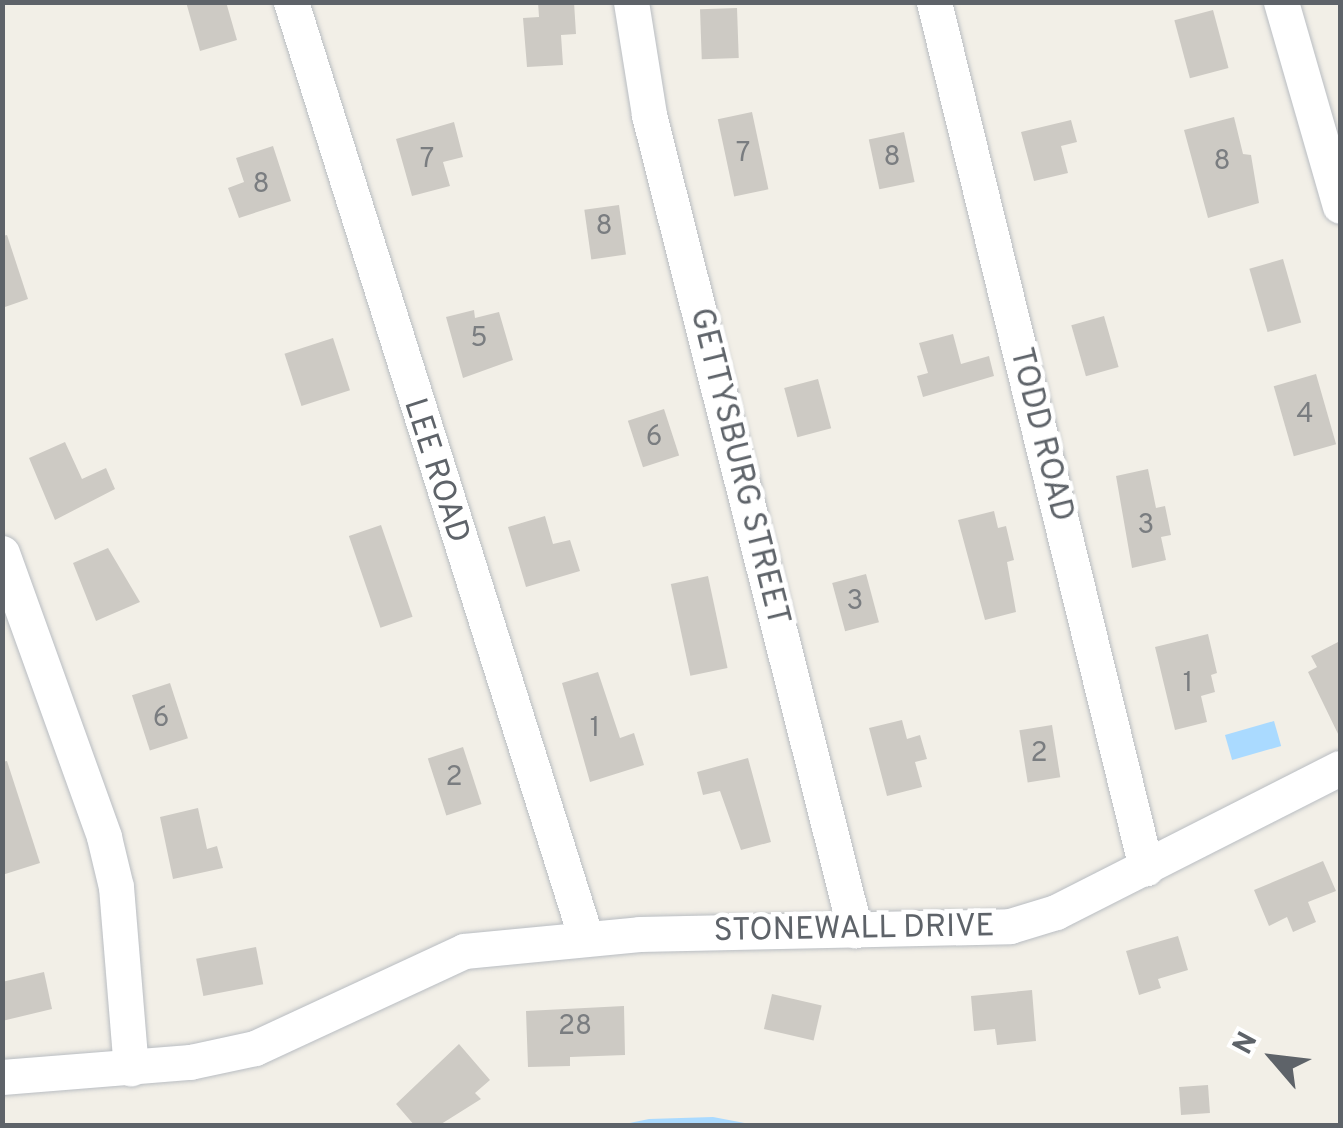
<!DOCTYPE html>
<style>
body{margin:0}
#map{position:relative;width:1343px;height:1128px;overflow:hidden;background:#f2efe7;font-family:Overpass,sans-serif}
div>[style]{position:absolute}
.water>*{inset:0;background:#aadaff;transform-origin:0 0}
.building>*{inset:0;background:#cdcac4;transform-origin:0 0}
.roads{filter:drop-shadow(0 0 2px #b9bdc2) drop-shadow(0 0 2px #b9bdc2)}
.minor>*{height:35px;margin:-17.5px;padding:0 17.5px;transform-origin:17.5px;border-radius:17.5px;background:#fff}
span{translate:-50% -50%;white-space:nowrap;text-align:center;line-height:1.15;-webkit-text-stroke:9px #fff;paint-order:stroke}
.number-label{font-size:28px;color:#7a7d80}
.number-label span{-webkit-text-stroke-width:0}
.street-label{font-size:32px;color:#5e6369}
.frame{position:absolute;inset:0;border:5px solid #5e6369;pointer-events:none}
.north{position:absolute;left:1223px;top:1008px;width:100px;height:100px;-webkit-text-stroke:8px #fff;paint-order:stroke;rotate:298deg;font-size:28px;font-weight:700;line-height:40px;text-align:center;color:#5e6369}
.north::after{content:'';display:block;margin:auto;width:35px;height:45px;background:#5e6369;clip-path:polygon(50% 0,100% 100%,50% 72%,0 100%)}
</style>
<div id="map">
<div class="water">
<div style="left:1274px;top:721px;width:26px;height:51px;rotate:74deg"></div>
<div style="clip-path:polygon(713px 1117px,755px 1125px,620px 1125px,649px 1119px)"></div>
</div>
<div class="building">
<div style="clip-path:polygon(186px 2px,226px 2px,237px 40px,200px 51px)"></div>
<div style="clip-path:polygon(538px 2px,574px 2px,576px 34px,561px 35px,563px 65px,527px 67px,523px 18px,539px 17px)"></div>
<div style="left:737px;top:8px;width:50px;height:37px;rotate:88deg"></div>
<div style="left:1213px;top:10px;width:60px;height:40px;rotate:75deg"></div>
<div style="left:752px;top:112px;width:79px;height:35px;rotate:78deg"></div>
<div style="clip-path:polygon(1234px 117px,1243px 154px,1251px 155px,1259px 203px,1208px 218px,1184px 130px)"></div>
<div style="clip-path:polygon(1071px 120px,1077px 142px,1061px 146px,1068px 173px,1034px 181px,1021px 132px)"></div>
<div style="clip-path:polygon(454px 122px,463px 157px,443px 162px,450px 186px,412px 196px,396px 139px)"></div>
<div style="left:904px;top:132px;width:51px;height:36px;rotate:78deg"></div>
<div style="clip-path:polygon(273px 146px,291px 201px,239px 218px,228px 188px,244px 182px,236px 158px)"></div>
<div style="left:619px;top:205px;width:50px;height:35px;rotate:82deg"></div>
<div style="clip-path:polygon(7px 235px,28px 299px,2px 308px,2px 236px)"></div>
<div style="left:1283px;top:259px;width:66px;height:35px;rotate:74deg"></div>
<div style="clip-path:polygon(474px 310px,475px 318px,499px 312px,513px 360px,463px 378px,446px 317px)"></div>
<div style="left:1104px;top:316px;width:53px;height:34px;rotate:74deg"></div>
<div style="clip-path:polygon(953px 334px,961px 364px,989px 356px,994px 376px,923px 397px,917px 376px,928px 373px,919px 343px)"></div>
<div style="left:333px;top:338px;width:55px;height:51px;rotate:72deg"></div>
<div style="left:1316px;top:374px;width:73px;height:44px;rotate:74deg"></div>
<div style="left:818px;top:379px;width:51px;height:35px;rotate:75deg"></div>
<div style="left:664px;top:409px;width:49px;height:38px;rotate:72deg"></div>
<div style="clip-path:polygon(65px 442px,82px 479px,106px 468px,115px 489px,55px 520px,29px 458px)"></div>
<div style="clip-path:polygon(1148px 469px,1156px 508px,1165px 506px,1171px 535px,1161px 537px,1166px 560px,1132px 568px,1116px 476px)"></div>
<div style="clip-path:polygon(994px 511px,998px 528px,1006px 526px,1014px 560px,1007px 562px,1016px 612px,985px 620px,958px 520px)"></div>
<div style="clip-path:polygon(545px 516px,553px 544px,570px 540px,580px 571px,526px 587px,508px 527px)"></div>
<div style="left:381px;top:525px;width:97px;height:34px;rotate:71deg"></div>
<div style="clip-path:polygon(108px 548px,140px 602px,96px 621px,73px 563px)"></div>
<div style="left:866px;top:574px;width:50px;height:35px;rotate:75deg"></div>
<div style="left:708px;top:576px;width:94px;height:38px;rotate:78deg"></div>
<div style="clip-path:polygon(1208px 634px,1217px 673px,1211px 675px,1215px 692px,1201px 696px,1207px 722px,1175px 730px,1155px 647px)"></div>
<div style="clip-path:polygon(1340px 641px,1340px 738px,1308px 672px,1317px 667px,1311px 656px)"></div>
<div style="clip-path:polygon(598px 672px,620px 738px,634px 733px,644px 765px,590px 782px,562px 683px)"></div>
<div style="left:170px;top:683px;width:58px;height:40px;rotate:72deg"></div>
<div style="clip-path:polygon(902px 720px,907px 739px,920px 735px,927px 759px,915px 762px,922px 787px,887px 796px,869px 728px)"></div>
<div style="left:1052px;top:725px;width:53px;height:33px;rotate:81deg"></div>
<div style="left:463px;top:747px;width:60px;height:37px;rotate:72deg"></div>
<div style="clip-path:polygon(748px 758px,771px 842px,741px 850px,720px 791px,703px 795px,697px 772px)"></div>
<div style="clip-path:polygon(7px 761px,40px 863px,2px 875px,2px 762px)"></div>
<div style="clip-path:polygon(198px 808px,207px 849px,217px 846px,223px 868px,173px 879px,160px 817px)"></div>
<div style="clip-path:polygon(1323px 861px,1336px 891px,1308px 902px,1316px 922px,1293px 932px,1287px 917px,1269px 926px,1254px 890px)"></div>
<div style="clip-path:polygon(1178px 936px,1188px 970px,1158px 979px,1161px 988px,1139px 995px,1126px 951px)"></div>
<div style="left:256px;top:947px;width:38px;height:61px;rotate:79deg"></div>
<div style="clip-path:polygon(44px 972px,52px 1009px,2px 1021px,2px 982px)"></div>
<div style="clip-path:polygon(1032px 990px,1036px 1041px,997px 1045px,995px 1029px,974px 1031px,971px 996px)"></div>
<div style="left:772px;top:994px;width:51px;height:36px;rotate:13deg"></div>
<div style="clip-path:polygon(624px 1006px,625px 1055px,570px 1057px,570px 1066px,528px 1067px,526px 1011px)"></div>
<div style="clip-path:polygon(459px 1044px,490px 1080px,475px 1093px,481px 1099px,438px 1126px,415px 1126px,396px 1104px)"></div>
<div style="left:1208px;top:1085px;width:28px;height:29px;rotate:86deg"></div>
</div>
<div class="roads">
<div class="minor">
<div style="left:291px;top:2px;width:981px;rotate:72.51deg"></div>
<div style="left:631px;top:2px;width:114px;rotate:80.9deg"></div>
<div style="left:649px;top:115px;width:841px;rotate:75.81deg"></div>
<div style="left:934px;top:2px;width:892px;rotate:76.24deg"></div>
<div style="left:1281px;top:2px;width:212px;rotate:73.9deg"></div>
<div style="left:2px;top:553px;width:302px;rotate:70.2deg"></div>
<div style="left:104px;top:837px;width:51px;rotate:76.5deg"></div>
<div style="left:116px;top:887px;width:182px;rotate:85.3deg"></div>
<div style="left:2px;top:1077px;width:189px;rotate:-4.6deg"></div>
<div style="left:190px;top:1062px;width:66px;rotate:-12.2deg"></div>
<div style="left:255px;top:1048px;width:230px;rotate:-24.9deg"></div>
<div style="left:464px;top:951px;width:176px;rotate:-5.5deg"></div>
<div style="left:639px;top:934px;width:371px;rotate:-1.2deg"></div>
<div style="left:1010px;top:926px;width:48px;rotate:-16.9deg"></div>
<div style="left:1056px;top:912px;width:318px;rotate:-26.9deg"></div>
</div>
</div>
<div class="number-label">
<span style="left:743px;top:154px">7</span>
<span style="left:892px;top:158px">8</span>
<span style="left:427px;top:160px">7</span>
<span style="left:1222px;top:162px">8</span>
<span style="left:261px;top:185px">8</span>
<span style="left:604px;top:227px">8</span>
<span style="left:479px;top:339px">5</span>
<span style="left:1305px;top:415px">4</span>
<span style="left:654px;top:438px">6</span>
<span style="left:1146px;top:526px">3</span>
<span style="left:855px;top:602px">3</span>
<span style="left:1188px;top:684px">1</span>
<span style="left:161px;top:719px">6</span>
<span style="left:595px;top:729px">1</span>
<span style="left:1039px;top:754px">2</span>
<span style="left:454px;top:778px">2</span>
<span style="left:575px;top:1027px">28</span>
</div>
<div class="street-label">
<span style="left:1040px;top:435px;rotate:76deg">TODD ROAD</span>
<span style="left:738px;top:467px;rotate:76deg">GETTYSBURG STREET</span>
<span style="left:435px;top:471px;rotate:72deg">LEE ROAD</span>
<span style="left:854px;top:930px;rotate:-1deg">STONEWALL DRIVE</span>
</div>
<div class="frame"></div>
<div class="north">N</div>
</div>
